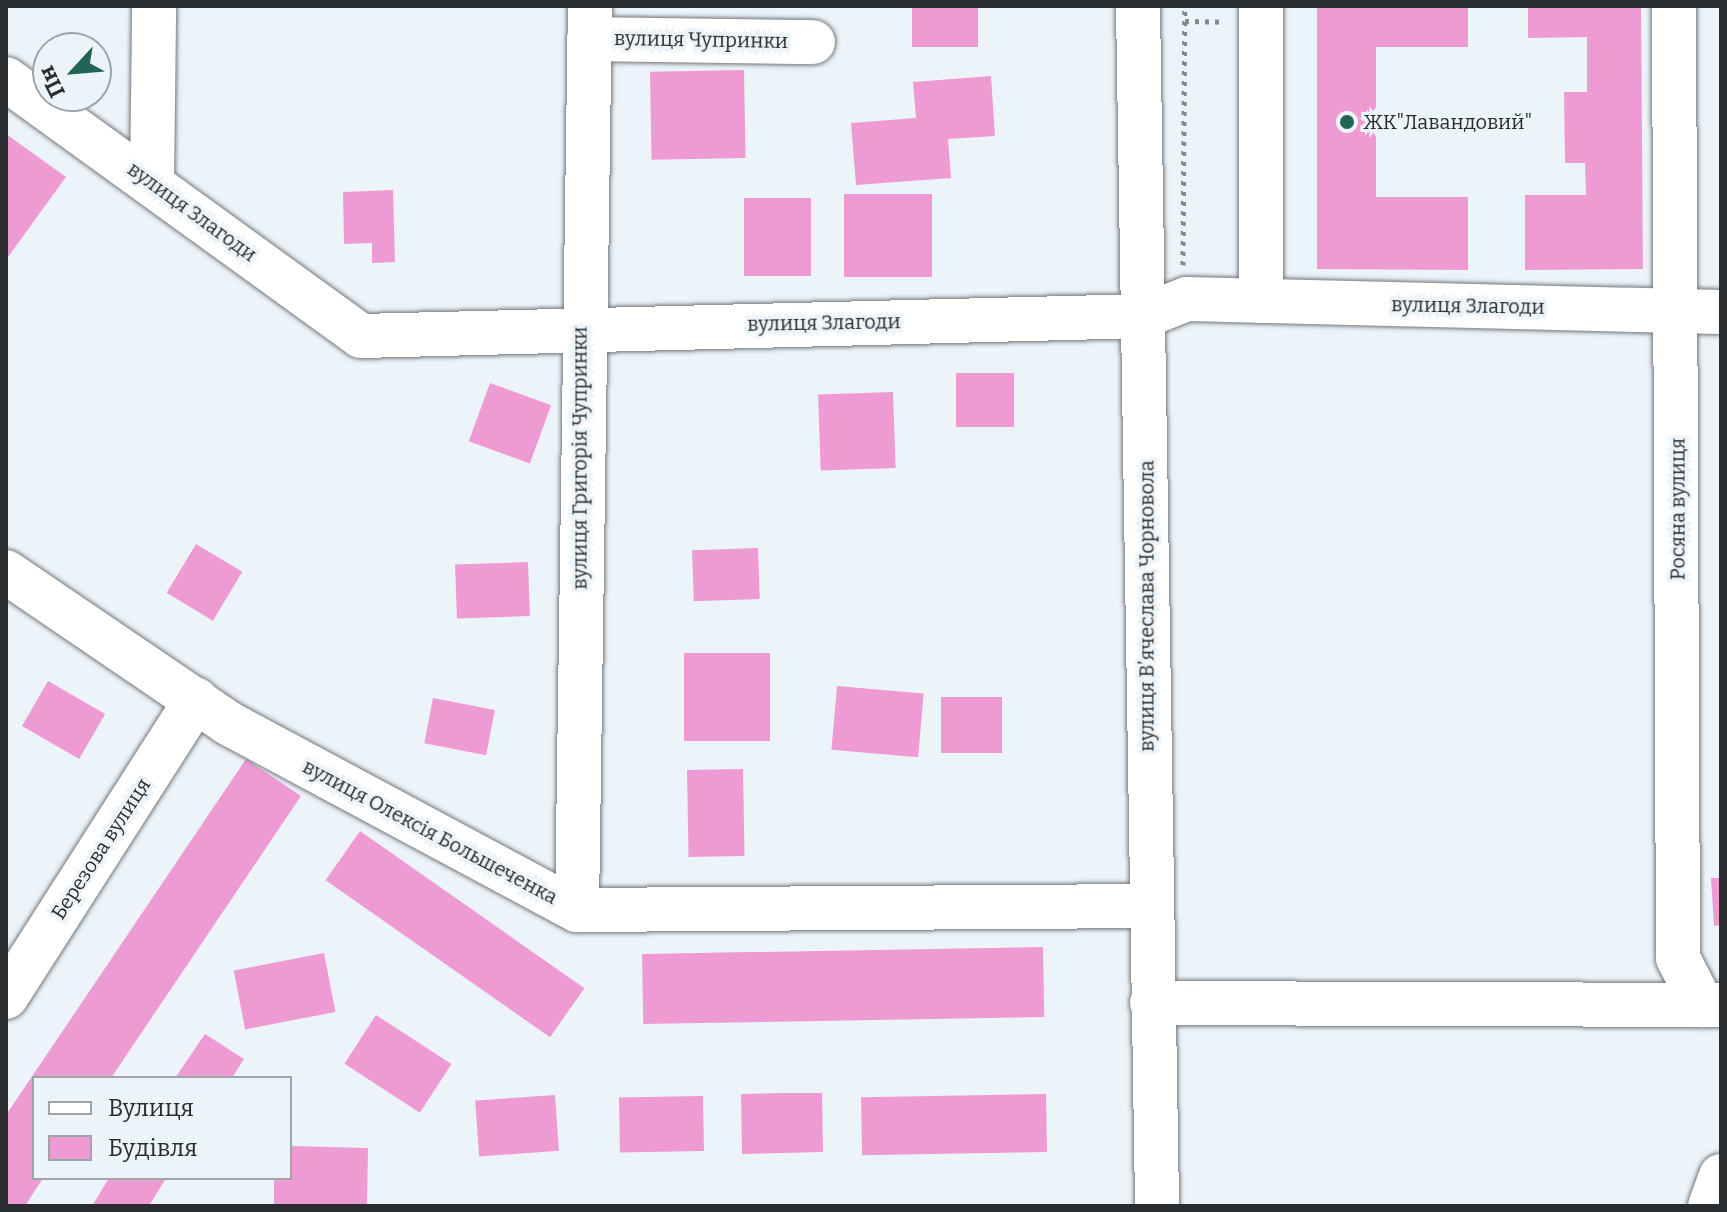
<!DOCTYPE html>
<meta charset="utf-8">
<style>
body{margin:0}
#map{position:relative;width:1727px;height:1212px;overflow:hidden;background:#edf4f9;font-family:Bitter,serif}
div>[style]{position:absolute}
.building>*{inset:0;background:#ee9bd4;transform-origin:0 0}
.path>*{height:5px;margin-top:-2.5px;transform-origin:0;background:repeating-linear-gradient(90deg,#84898c 0 4px,transparent 0 10px)}
.roads{filter:drop-shadow(0 0 2px #72787d) drop-shadow(0 0 2px #72787d)}
.minor>*{height:44px;margin:-22px;padding:0 22px;transform-origin:22px;border-radius:22px;background:#fff}
.dots>*{width:22px;height:22px;translate:-50% -50%;box-sizing:border-box;border:4px solid #edf4f9;border-radius:50%}
span{translate:-50% -50%;white-space:nowrap;text-align:center;line-height:1.15;-webkit-text-stroke:6px #edf4f9;paint-order:stroke}
.street-label{font-size:20px;color:#2a2d2f}
.poi-label{font-size:20px;color:#2a2d2f}
.left{translate:0 -50%;text-align:left}
.frame{position:absolute;inset:0;border:8px solid #2a2d2f;pointer-events:none}
.legend{position:absolute;left:32px;top:1076px;width:260px;height:104px;box-sizing:border-box;background:#edf4f9;border:2px solid #9fa4a8;margin:0;padding:10px 14px;list-style:none;font-size:24px;color:#2a2d2f}
.legend li{display:flex;align-items:center;gap:16px;height:40px}
.legend b{width:40px;border:2px solid #9fa4a8}
.north{position:absolute;left:32px;top:32px;width:80px;height:80px;box-sizing:border-box;background:#edf4f9;border:2px solid #9fa4a8;border-radius:50%;rotate:244deg;font-size:22px;font-weight:700;line-height:32px;text-align:center;color:#2a2d2f}
.north::after{content:'';display:block;margin:auto;width:28px;height:36px;background:#206556;clip-path:polygon(50% 0,100% 100%,50% 72%,0 100%)}
</style>
<div id="map">
<div class="building">
<div style="left:912px;top:6px;width:66px;height:41px"></div>
<div style="clip-path:polygon(1317px 6px,1468px 6px,1468px 47px,1376px 47px,1376px 197px,1468px 197px,1468px 270px,1317px 269px)"></div>
<div style="clip-path:polygon(1528px 6px,1641px 6px,1643px 269px,1525px 270px,1525px 195px,1586px 195px,1585px 163px,1565px 163px,1564px 92px,1587px 92px,1587px 37px,1528px 38px)"></div>
<div style="left:744px;top:70px;width:88px;height:94px;rotate:89deg"></div>
<div style="clip-path:polygon(991px 76px,995px 136px,948px 139px,951px 178px,856px 185px,851px 123px,916px 118px,913px 82px)"></div>
<div style="clip-path:polygon(6px 134px,66px 177px,8px 257px,6px 255px)"></div>
<div style="clip-path:polygon(393px 190px,395px 262px,372px 263px,372px 243px,344px 244px,343px 192px)"></div>
<div style="left:844px;top:194px;width:88px;height:83px"></div>
<div style="left:744px;top:198px;width:67px;height:78px"></div>
<div style="left:956px;top:373px;width:58px;height:54px"></div>
<div style="left:490px;top:383px;width:65px;height:62px;rotate:20deg"></div>
<div style="left:893px;top:392px;width:76px;height:75px;rotate:88deg"></div>
<div style="left:196px;top:544px;width:54px;height:57px;rotate:31deg"></div>
<div style="left:758px;top:548px;width:51px;height:66px;rotate:88deg"></div>
<div style="left:528px;top:562px;width:54px;height:73px;rotate:88deg"></div>
<div style="left:684px;top:653px;width:86px;height:88px"></div>
<div style="left:48px;top:681px;width:66px;height:52px;rotate:30deg"></div>
<div style="left:837px;top:686px;width:87px;height:64px;rotate:5deg"></div>
<div style="left:1002px;top:697px;width:56px;height:61px;rotate:90deg"></div>
<div style="left:433px;top:698px;width:63px;height:46px;rotate:11deg"></div>
<div style="clip-path:polygon(246px 759px,301px 796px,111px 1078px,34px 1078px,34px 1178px,43px 1178px,25px 1206px,6px 1206px,6px 1115px)"></div>
<div style="left:743px;top:769px;width:87px;height:56px;rotate:89deg"></div>
<div style="left:360px;top:831px;width:274px;height:60px;rotate:35deg"></div>
<div style="clip-path:polygon(1711px 878px,1721px 878px,1721px 925px,1714px 926px)"></div>
<div style="left:1043px;top:947px;width:70px;height:401px;rotate:89deg"></div>
<div style="left:324px;top:953px;width:60px;height:92px;rotate:79deg"></div>
<div style="left:376px;top:1015px;width:90px;height:58px;rotate:33deg"></div>
<div style="clip-path:polygon(205px 1034px,244px 1059px,232px 1078px,175px 1078px)"></div>
<div style="clip-path:polygon(780px 1093px,822px 1093px,823px 1152px,742px 1154px,741px 1094px)"></div>
<div style="left:1046px;top:1094px;width:58px;height:185px;rotate:89deg"></div>
<div style="left:555px;top:1095px;width:56px;height:80px;rotate:86deg"></div>
<div style="left:703px;top:1096px;width:55px;height:84px;rotate:89deg"></div>
<div style="clip-path:polygon(290px 1146px,368px 1148px,367px 1206px,274px 1204px,274px 1178px,290px 1178px)"></div>
<div style="clip-path:polygon(109px 1178px,166px 1178px,149px 1206px,92px 1206px)"></div>
</div>
<div class="path">
<div style="left:1185px;top:21px;width:39px;rotate:1deg"></div>
<div style="left:1183px;top:265px;width:259px;rotate:-89.6deg"></div>
</div>
<div class="roads">
<div class="minor">
<div style="left:1138px;top:6px;width:1200px;rotate:89.09deg"></div>
<div style="left:1674px;top:6px;width:952px;rotate:89.76deg"></div>
<div style="left:1678px;top:958px;width:53px;rotate:62.9deg"></div>
<div style="left:589px;top:39px;width:224px;rotate:0.8deg"></div>
<div style="left:6px;top:79px;width:438px;rotate:35.9deg"></div>
<div style="left:361px;top:336px;width:783px;rotate:-1.46deg"></div>
<div style="left:1144px;top:316px;width:46px;rotate:-21.6deg"></div>
<div style="left:1187px;top:299px;width:534px;rotate:1.39deg"></div>
<div style="left:152px;top:182px;width:176px;rotate:-89.3deg"></div>
<div style="left:1261px;top:301px;width:295px;rotate:-90deg"></div>
<div style="left:6px;top:572px;width:268px;rotate:34.2deg"></div>
<div style="left:228px;top:723px;width:396px;rotate:28.2deg"></div>
<div style="left:577px;top:910px;width:572px;rotate:-0.4deg"></div>
<div style="left:577px;top:910px;width:904px;rotate:-89.18deg"></div>
<div style="left:6px;top:997px;width:353px;rotate:-57.4deg"></div>
<div style="left:1152px;top:1003px;width:569px;rotate:0.2deg"></div>
<div style="left:1710px;top:1206px;width:32px;rotate:-70deg"></div>
</div>
</div>
<div class="dots">
<div style="left:1347px;top:122px;background:#206556"></div>
</div>
<div class="street-label">
<span style="left:701px;top:40px;rotate:1deg">вулиця Чупринки</span>
<span style="left:192px;top:212px;rotate:36deg">вулиця Злагоди</span>
<span style="left:1468px;top:306px;rotate:1deg">вулиця Злагоди</span>
<span style="left:824px;top:323px;rotate:-1deg">вулиця Злагоди</span>
<span style="left:580px;top:458px;rotate:-90deg">вулиця Григорія Чупринки</span>
<span style="left:1678px;top:509px;rotate:-90deg">Росяна вулиця</span>
<span style="left:1147px;top:606px;rotate:-90deg">вулиця Вʼячеслава Чорновола</span>
<span style="left:430px;top:832px;rotate:28deg">вулиця Олексія Большеченка</span>
<span style="left:101px;top:849px;rotate:-57deg">Березова вулиця</span>
</div>
<div class="poi-label">
<span class="left" style="left:1363px;top:122px">ЖК"Лавандовий"</span>
</div>
<div class="frame"></div>
<ul class="legend">
<li><b style="height:10px;background:#fff"></b>Вулиця</li>
<li><b style="height:22px;background:#ee9bd4"></b>Будівля</li>
</ul>
<div class="north">Пн</div>
</div>
